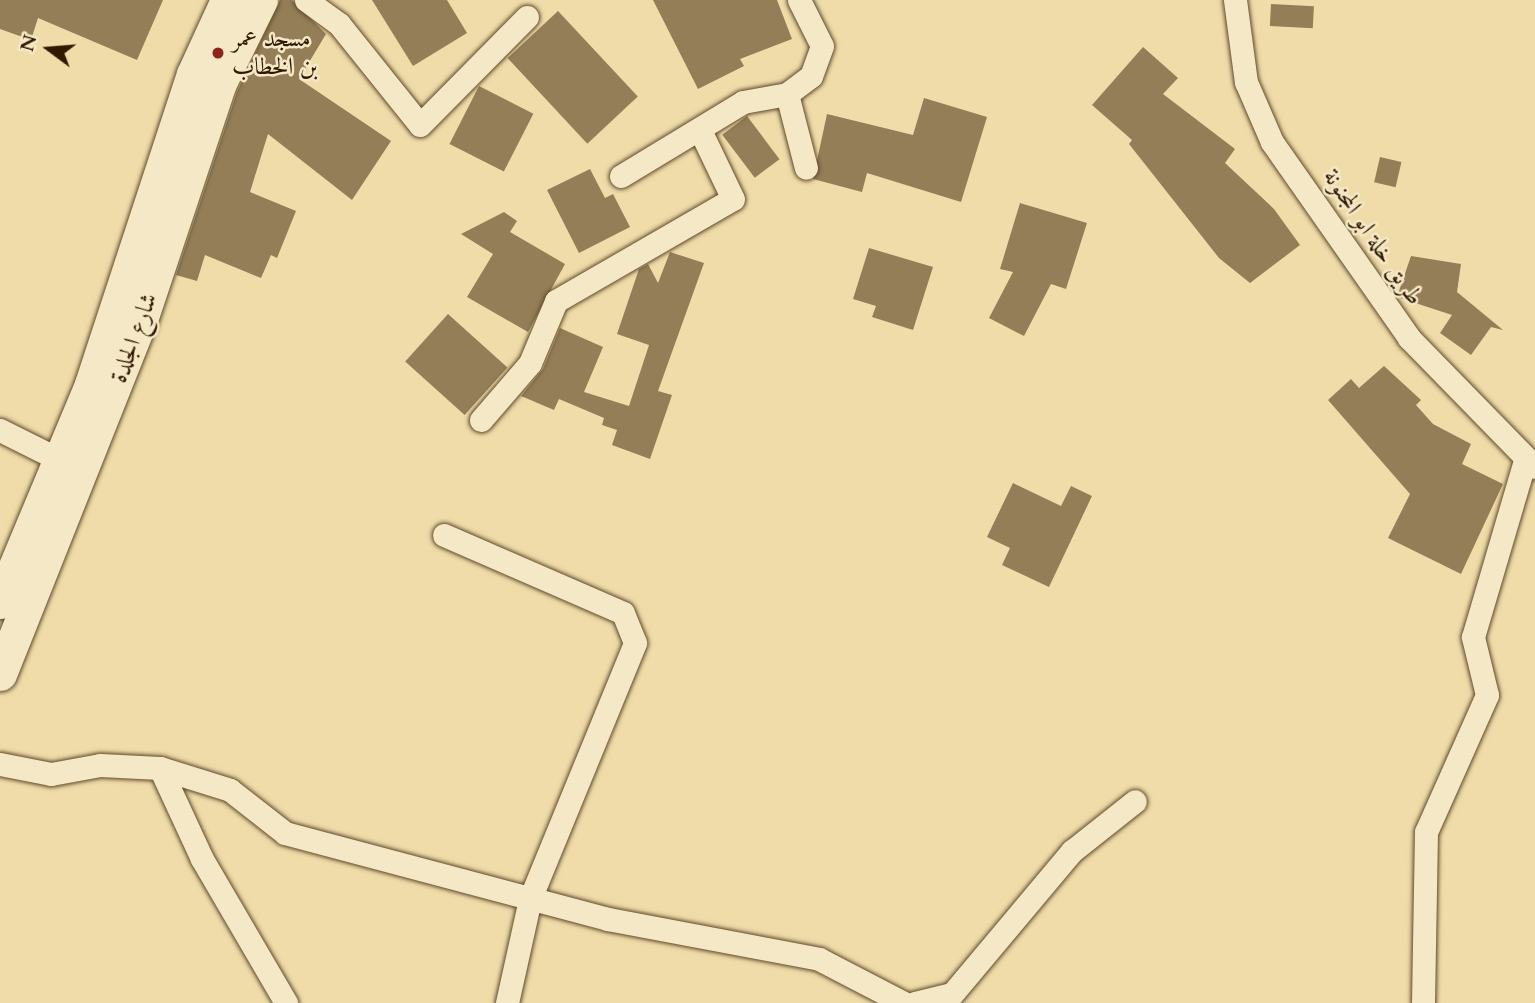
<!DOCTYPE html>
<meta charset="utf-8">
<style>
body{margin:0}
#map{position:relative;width:1535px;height:1003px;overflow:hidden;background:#efdca9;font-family:Cardo,Amiri,serif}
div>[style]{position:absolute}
.building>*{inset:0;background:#937e58;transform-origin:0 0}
.roads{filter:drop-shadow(0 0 2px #604a2a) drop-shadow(0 0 2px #604a2a)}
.street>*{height:23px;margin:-11.5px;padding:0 11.5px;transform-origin:11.5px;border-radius:11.5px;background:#f5e8c7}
.secondary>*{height:33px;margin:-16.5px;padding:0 16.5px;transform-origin:16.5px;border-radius:16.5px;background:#f5e8c7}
.dots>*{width:19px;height:19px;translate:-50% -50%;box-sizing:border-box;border:4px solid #f5e8c7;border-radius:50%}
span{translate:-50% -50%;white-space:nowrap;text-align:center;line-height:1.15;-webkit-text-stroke:5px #f5e8c7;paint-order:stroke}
.poi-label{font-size:24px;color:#301900}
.left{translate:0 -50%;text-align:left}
.street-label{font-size:24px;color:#301900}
.north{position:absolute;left:14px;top:14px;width:70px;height:70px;-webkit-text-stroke:5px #f5e8c7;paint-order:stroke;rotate:286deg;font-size:19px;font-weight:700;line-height:28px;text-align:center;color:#301900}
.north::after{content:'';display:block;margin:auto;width:24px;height:32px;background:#301900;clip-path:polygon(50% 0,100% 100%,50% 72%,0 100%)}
</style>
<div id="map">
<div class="building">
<div style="clip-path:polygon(0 0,163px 0,137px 60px,38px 18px,31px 40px,0 29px)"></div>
<div style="clip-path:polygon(280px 0,292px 0,326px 34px,299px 79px,391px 141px,352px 200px,268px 134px,250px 192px,296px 211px,277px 258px,271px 255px,261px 278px,205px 255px,197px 281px,176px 275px,237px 92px)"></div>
<div style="clip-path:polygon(372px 0,447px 0,467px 33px,413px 66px)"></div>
<div style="clip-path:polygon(653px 0,777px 0,792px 39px,740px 59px,744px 66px,698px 89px)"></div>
<div style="left:1271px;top:4px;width:43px;height:22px;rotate:3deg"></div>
<div style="left:558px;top:11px;width:117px;height:69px;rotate:47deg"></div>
<div style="clip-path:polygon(1143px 47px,1178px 78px,1163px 94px,1235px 149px,1225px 163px,1274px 209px,1300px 245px,1250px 283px,1219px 258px,1129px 144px,1132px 140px,1092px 105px)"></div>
<div style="left:479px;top:86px;width:61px;height:65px;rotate:27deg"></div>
<div style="clip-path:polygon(924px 98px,987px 117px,961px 202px,867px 173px,862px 192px,813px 179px,827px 114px,913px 135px)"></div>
<div style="left:747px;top:116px;width:54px;height:31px;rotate:53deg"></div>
<div style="left:1380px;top:157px;width:22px;height:26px;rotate:13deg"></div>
<div style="clip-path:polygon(590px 169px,605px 198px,613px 194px,630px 227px,579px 253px,547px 190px)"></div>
<div style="clip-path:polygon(1020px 203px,1087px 223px,1066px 289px,1051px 284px,1024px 336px,989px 318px,1013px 272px,1000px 269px)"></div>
<div style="clip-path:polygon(504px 212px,517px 221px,510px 232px,565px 264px,528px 332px,467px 297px,493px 254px,461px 234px)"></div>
<div style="clip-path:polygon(869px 248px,933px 267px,913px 330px,872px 317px,876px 306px,853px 299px)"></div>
<div style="clip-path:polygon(670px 252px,704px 263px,658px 391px,672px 395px,650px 459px,612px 445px,617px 430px,602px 425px,604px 418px,559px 399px,554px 410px,521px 396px,543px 369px,560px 328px,603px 347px,584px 392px,629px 406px,649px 345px,617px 334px,639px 269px,648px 264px,658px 283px)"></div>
<div style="clip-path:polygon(1411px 256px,1461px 264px,1457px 292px,1503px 330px,1491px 327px,1471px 355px,1440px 333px,1452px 315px,1397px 297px)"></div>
<div style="left:448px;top:314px;width:80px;height:64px;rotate:42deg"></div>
<div style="clip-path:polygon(1384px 366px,1421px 400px,1416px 405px,1433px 424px,1471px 444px,1462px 464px,1503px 484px,1461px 574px,1388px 538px,1410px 494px,1328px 400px,1351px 379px,1359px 388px)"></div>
<div style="clip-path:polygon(1013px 483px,1061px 506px,1071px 486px,1092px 496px,1049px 587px,1002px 565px,1010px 548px,987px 537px)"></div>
</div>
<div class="roads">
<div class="street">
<div style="left:306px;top:0;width:41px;rotate:36deg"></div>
<div style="left:339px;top:24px;width:129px;rotate:51.3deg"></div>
<div style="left:420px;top:125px;width:152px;rotate:-45.3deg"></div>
<div style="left:799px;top:0;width:51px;rotate:63.4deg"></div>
<div style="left:822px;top:46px;width:32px;rotate:110deg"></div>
<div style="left:811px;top:76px;width:30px;rotate:143deg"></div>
<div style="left:787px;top:94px;width:76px;rotate:75.6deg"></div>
<div style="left:1235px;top:0;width:83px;rotate:82.4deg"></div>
<div style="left:1246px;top:82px;width:65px;rotate:66.6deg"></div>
<div style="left:1272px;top:142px;width:239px;rotate:55deg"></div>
<div style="left:1409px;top:338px;width:180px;rotate:45.7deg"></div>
<div style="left:621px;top:176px;width:143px;rotate:-31.2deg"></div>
<div style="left:743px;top:102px;width:45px;rotate:-10.3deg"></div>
<div style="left:481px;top:420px;width:75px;rotate:-49.3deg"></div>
<div style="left:530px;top:363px;width:67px;rotate:-67.2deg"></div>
<div style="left:556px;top:301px;width:204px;rotate:-30deg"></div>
<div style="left:733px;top:199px;width:76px;rotate:-115.6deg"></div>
<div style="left:0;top:430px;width:80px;rotate:26.6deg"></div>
<div style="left:444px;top:535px;width:195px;rotate:23.5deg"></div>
<div style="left:623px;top:613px;width:32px;rotate:68deg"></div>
<div style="left:635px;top:643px;width:277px;rotate:112.3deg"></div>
<div style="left:530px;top:899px;width:107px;rotate:102.5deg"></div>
<div style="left:0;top:764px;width:52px;rotate:11.1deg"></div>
<div style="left:51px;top:774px;width:50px;rotate:-10.4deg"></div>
<div style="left:100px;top:765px;width:60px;rotate:2.9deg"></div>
<div style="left:160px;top:768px;width:73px;rotate:17.4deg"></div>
<div style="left:230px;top:790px;width:70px;rotate:38deg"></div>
<div style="left:285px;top:833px;width:334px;rotate:14.9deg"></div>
<div style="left:608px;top:919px;width:215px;rotate:10.7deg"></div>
<div style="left:819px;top:959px;width:96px;rotate:27.4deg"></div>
<div style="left:160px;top:768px;width:100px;rotate:65.2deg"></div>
<div style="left:202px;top:859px;width:167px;rotate:59.7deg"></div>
<div style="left:915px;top:1003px;width:38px;rotate:-14deg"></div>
<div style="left:952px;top:994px;width:187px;rotate:-50deg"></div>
<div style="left:1072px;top:851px;width:80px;rotate:-38.4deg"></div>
<div style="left:1423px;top:1003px;width:171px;rotate:-89deg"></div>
<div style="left:1426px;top:832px;width:150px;rotate:-66deg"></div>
<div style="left:1487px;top:695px;width:60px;rotate:-103.6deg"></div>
<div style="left:1473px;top:637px;width:184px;rotate:-73.6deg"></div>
</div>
<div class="secondary">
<div style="left:0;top:602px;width:236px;rotate:-67.3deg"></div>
<div style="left:91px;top:384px;width:326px;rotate:-71.8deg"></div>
<div style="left:193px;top:74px;width:81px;rotate:-65.3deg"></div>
<div style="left:0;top:674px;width:378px;rotate:-68.3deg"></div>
<div style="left:140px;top:323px;width:251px;rotate:-71.6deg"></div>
<div style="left:219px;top:85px;width:95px;rotate:-63.7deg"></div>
</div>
</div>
<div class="dots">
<div style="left:218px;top:53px;background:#8f2418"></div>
</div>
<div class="poi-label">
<span class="left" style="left:232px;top:53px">مسجد عمر<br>بن الخطاب</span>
</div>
<div class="street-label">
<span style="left:1373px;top:237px;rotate:56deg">طريق خلة ابو المجنونة</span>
<span style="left:134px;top:338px;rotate:-70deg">شارع الجلدة</span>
</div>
<div class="north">N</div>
</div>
